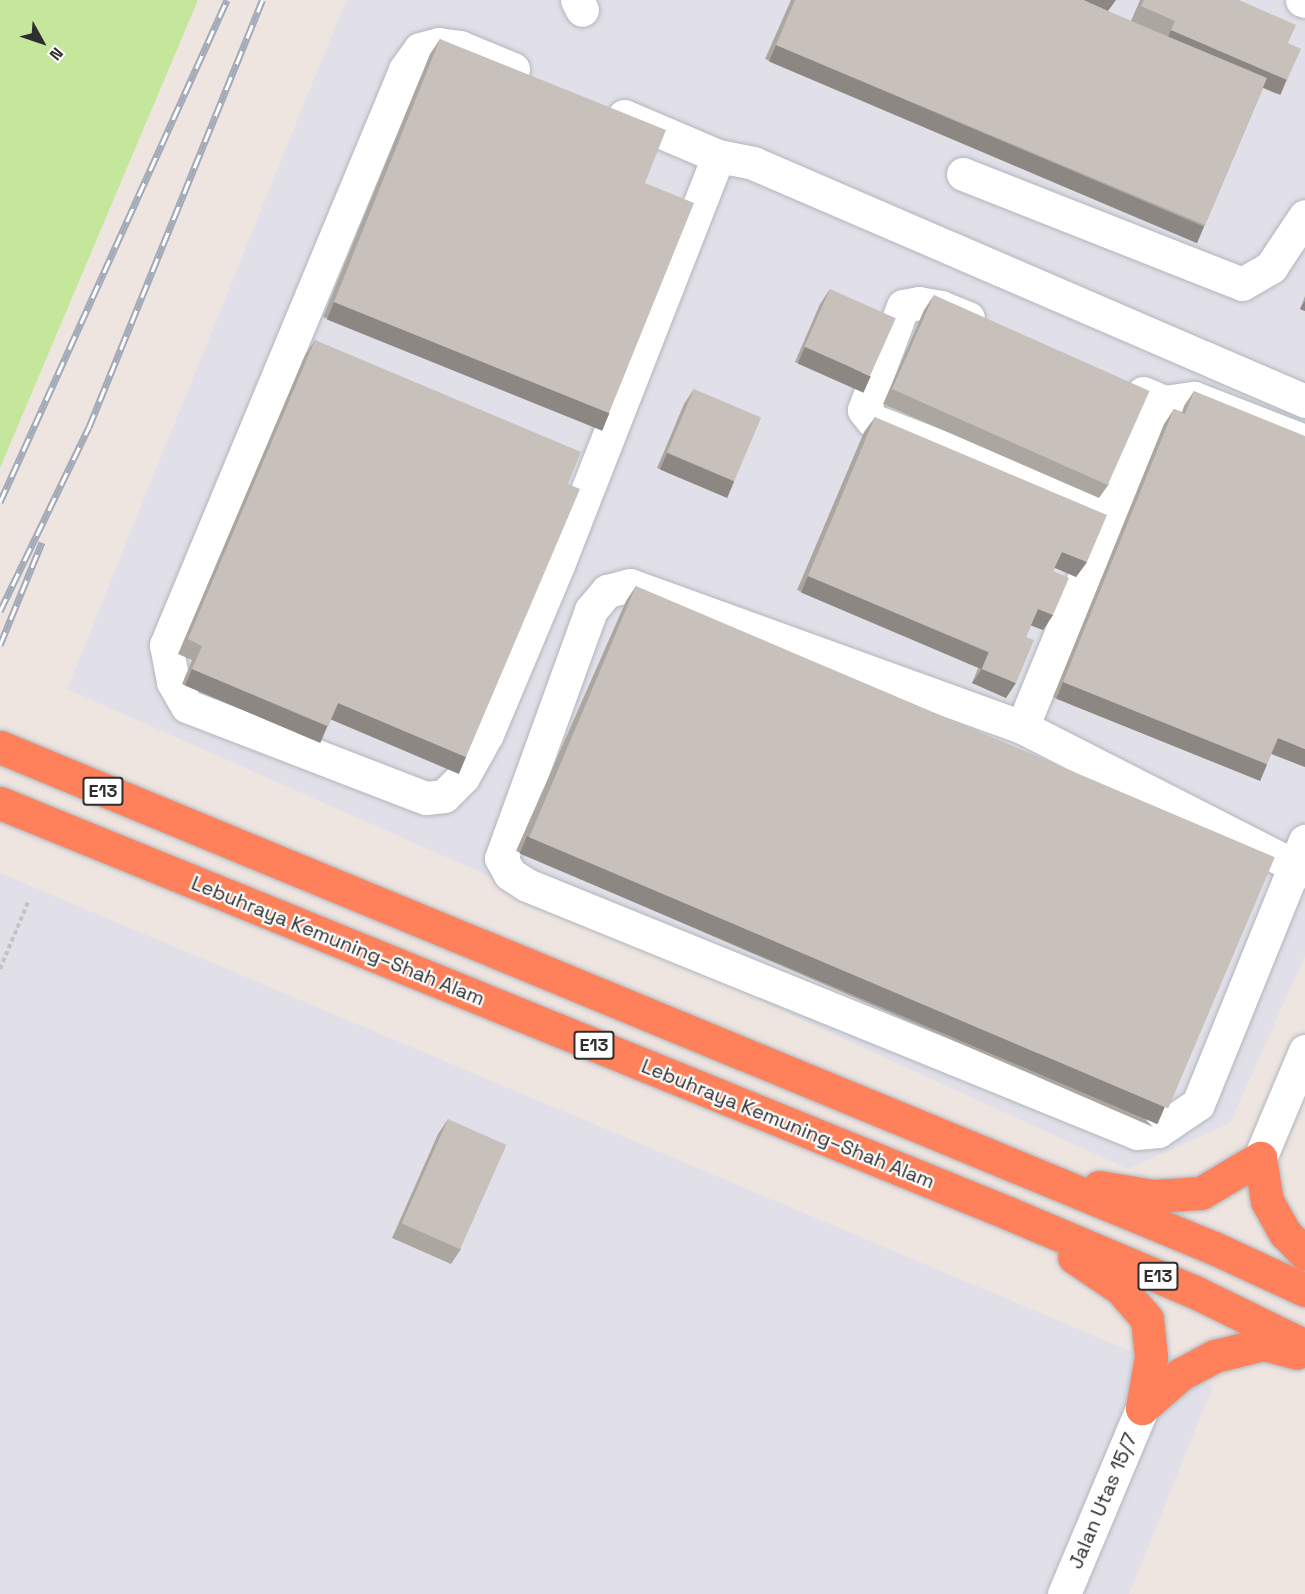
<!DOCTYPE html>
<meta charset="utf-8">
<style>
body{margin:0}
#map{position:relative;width:1305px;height:1594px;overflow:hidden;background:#efe5e0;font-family:"Space Grotesk",sans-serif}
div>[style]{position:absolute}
.industrial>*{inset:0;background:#e1e0e8}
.green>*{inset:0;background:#c4e79b}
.path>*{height:4px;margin-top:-2px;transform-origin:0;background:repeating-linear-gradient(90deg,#c4c4c4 0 4.5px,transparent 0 7.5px)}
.roads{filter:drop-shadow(0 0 2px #b0b6be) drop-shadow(0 0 2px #b0b6be)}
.minor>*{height:33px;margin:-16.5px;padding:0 16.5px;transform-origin:16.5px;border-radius:16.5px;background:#fff}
.highway>*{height:33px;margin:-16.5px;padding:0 16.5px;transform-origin:16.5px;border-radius:16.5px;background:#ff815b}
.rail>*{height:7px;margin-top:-3.5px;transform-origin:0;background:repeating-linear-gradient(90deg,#fff 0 14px,#a2aab8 0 28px);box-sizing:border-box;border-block:2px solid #a2aab8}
.wall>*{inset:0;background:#aca6a1}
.shaded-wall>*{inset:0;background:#8c8783;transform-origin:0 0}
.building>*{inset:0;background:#c8c1bb;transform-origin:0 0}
span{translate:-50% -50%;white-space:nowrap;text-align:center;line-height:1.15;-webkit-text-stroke:4.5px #fff;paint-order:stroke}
.shield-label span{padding:2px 4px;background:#fff;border:2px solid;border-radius:4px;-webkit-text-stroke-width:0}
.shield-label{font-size:18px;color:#2e2e2e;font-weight:700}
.street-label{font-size:20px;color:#2e2e2e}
.north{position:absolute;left:12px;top:12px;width:60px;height:60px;-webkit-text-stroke:4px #fff;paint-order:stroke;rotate:130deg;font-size:16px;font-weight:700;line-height:24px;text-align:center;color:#2e2e2e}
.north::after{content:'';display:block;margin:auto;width:21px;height:27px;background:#2e2e2e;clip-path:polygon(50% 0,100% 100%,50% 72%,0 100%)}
</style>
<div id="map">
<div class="industrial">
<div style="clip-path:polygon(346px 0,1305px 0,1305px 956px,1230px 1123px,1128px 1169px,464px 865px,67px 689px)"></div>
<div style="clip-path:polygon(0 873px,1213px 1386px,1129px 1594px,0 1594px)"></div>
</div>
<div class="green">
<div style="clip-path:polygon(0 0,198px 0,0 468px)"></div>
</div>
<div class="path">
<div style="left:0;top:969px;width:73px;rotate:-67.3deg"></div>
</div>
<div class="roads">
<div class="minor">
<div style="left:577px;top:0;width:11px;rotate:63deg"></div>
<div style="left:1302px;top:0;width:3px;rotate:18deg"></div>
<div style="left:513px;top:69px;width:57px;rotate:-157.5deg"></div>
<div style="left:460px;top:47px;width:21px;rotate:-172deg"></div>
<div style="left:439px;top:44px;width:20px;rotate:165deg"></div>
<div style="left:420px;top:49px;width:26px;rotate:126deg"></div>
<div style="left:405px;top:70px;width:623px;rotate:112.57deg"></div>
<div style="left:166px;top:645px;width:38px;rotate:79deg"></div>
<div style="left:173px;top:682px;width:28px;rotate:60deg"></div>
<div style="left:187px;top:706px;width:256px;rotate:21.1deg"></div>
<div style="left:426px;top:798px;width:18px;rotate:-6deg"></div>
<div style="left:444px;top:796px;width:27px;rotate:-45deg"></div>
<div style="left:463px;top:777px;width:49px;rotate:-60.8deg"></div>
<div style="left:487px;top:734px;width:183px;rotate:-67.2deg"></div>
<div style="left:558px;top:565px;width:439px;rotate:-68.6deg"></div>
<div style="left:624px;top:116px;width:102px;rotate:23.1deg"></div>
<div style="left:718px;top:156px;width:36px;rotate:11deg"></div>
<div style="left:753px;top:163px;width:601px;rotate:23.32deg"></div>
<div style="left:963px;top:174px;width:300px;rotate:21.5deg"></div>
<div style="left:1242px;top:284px;width:34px;rotate:-30deg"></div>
<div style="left:1271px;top:267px;width:61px;rotate:-56.3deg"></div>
<div style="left:968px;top:318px;width:29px;rotate:-158deg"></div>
<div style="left:941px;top:307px;width:22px;rotate:-170deg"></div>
<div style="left:919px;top:303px;width:16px;rotate:169deg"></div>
<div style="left:903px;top:306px;width:111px;rotate:110.6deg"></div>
<div style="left:864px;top:410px;width:13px;rotate:51deg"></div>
<div style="left:872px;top:420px;width:255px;rotate:21.1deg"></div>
<div style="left:1143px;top:393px;width:23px;rotate:23deg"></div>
<div style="left:1164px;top:402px;width:30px;rotate:-8deg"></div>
<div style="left:1194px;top:398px;width:119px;rotate:21.2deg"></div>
<div style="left:1164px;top:402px;width:38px;rotate:123deg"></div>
<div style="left:1143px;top:434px;width:317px;rotate:112.4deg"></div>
<div style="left:1022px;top:727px;width:417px;rotate:-160.1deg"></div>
<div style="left:630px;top:585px;width:24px;rotate:165deg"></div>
<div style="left:607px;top:591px;width:25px;rotate:130deg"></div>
<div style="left:591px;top:610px;width:264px;rotate:109.9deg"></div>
<div style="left:501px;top:858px;width:18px;rotate:61deg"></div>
<div style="left:510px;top:874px;width:20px;rotate:33deg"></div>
<div style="left:527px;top:885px;width:658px;rotate:22.12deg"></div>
<div style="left:1137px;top:1133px;width:21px;rotate:-5deg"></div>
<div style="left:1158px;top:1131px;width:48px;rotate:-34deg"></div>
<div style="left:1198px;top:1104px;width:284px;rotate:-67.9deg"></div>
<div style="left:1022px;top:727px;width:318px;rotate:27deg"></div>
<div style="left:1260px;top:1158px;width:116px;rotate:-67.2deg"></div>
<div style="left:1064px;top:1594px;width:202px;rotate:-67.2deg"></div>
</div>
<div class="highway">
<div style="left:0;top:747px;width:1313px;rotate:22.43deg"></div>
<div style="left:1214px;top:1248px;width:100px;rotate:24.8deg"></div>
<div style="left:0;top:803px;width:1088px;rotate:22.13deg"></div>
<div style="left:1008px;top:1213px;width:203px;rotate:22.9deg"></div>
<div style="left:1195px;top:1292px;width:123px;rotate:26.1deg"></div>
<div style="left:1099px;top:1187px;width:55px;rotate:9.5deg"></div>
<div style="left:1153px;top:1196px;width:48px;rotate:-3.6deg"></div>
<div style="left:1201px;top:1193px;width:69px;rotate:-30.7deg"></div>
<div style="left:1260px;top:1158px;width:44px;rotate:80.8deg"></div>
<div style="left:1267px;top:1201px;width:37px;rotate:61deg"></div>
<div style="left:1285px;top:1233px;width:29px;rotate:46deg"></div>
<div style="left:1074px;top:1257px;width:55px;rotate:34deg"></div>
<div style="left:1120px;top:1288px;width:41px;rotate:48.9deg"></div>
<div style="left:1147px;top:1319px;width:38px;rotate:84deg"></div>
<div style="left:1151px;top:1357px;width:52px;rotate:100deg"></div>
<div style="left:1142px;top:1408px;width:52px;rotate:-41.1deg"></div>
<div style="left:1181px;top:1374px;width:38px;rotate:-28deg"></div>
<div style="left:1215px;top:1356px;width:50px;rotate:-13.8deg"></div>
<div style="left:1264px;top:1344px;width:34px;rotate:15deg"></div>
</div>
</div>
<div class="rail">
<div style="left:0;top:502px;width:551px;rotate:-65.67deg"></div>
<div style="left:0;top:611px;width:204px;rotate:-64.2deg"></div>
<div style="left:89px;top:427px;width:461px;rotate:-67.9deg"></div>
<div style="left:0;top:645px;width:111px;rotate:-67.8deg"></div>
</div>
<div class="wall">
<div style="clip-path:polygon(791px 0,1081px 0,1131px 21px,1140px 0,1239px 0,1288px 43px,1287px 80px,1277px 94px,1263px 88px,1205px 225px,1195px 240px,765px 59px)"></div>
<div style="clip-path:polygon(440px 39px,645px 183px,609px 413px,599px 428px,323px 317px,430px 54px)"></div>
<div style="clip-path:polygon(830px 289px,861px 390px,795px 362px,820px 304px)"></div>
<div style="clip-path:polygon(934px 295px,1109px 484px,1099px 498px,883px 404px,924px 310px)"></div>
<div style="clip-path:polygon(1305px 296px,1305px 311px,1300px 309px)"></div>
<div style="clip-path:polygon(315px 340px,568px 484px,466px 757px,456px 771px,331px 719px,328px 726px,317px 741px,182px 684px,192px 660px,178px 654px,305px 355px)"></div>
<div style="clip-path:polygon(694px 389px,734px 481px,724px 496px,657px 468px,684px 404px)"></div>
<div style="clip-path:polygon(1194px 391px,1305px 767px,1271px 754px,1267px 764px,1256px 779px,1053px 697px,1164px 424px,1174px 409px,1182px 412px,1184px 406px)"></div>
<div style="clip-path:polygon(875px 417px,1087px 562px,1076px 577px,1055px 568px,1053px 571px,1053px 615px,1043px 630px,1031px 625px,1026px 637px,1006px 698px,972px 683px,979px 666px,797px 590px,864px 432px)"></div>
<div style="clip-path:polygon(636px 586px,1153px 1127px,516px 851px,626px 601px)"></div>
<div style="clip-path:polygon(448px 1119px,461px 1249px,451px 1264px,392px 1238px,438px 1134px)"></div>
</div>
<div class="shaded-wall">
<div style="clip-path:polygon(1083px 0,1116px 0,1108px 11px)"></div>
<div style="left:1171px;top:30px;width:126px;height:17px;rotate:23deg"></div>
<div style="left:776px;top:45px;width:465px;height:18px;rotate:23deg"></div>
<div style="clip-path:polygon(1305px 301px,1305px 311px,1300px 309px)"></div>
<div style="left:334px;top:302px;width:297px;height:19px;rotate:22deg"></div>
<div style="left:805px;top:347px;width:72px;height:18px;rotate:24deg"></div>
<div style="left:667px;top:453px;width:73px;height:18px;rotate:23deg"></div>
<div style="clip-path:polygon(1062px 552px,1087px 562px,1076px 577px,1051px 566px)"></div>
<div style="left:808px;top:576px;width:196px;height:18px;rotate:23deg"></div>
<div style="clip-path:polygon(1038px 609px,1053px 615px,1043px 630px,1027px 624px)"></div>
<div style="left:192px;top:669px;width:147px;height:18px;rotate:23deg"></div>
<div style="clip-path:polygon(982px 669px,1016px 683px,1006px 698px,972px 683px)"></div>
<div style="left:1063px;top:682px;width:220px;height:18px;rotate:22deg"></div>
<div style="left:338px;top:703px;width:139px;height:18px;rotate:23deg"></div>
<div style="clip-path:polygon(1278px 738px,1305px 749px,1305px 767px,1267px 752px)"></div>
<div style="left:527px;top:836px;width:693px;height:19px;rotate:23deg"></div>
</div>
<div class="building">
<div style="clip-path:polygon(795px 0,1081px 0,1267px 78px,1205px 225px,776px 45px)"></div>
<div style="clip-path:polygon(1144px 0,1239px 0,1296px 25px,1288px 43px,1301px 49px,1287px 80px,1171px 30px,1175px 21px,1141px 6px)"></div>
<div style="clip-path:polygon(440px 39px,666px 130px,645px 183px,694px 203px,609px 413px,334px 302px)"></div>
<div style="left:830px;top:289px;width:72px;height:63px;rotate:24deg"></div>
<div style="left:934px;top:295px;width:236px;height:103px;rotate:24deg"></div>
<div style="clip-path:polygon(315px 340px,581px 452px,568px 484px,580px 489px,466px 757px,338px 703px,328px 726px,192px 669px,202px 646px,188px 639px)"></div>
<div style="left:694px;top:389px;width:73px;height:69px;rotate:23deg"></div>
<div style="clip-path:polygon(1194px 391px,1305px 436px,1305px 749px,1278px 738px,1267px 764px,1063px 682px,1174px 409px,1185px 414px)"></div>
<div style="clip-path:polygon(875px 417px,1107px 515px,1087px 562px,1062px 552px,1053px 571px,1069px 578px,1053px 615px,1038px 609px,1026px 637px,1034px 640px,1016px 683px,982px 669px,989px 652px,808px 576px)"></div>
<div style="left:636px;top:586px;width:694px;height:273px;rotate:23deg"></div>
<div style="left:448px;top:1119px;width:64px;height:114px;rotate:24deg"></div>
</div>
<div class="shield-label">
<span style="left:103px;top:791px">E13</span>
<span style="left:594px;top:1045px">E13</span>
<span style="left:1158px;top:1276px">E13</span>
</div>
<div class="street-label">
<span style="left:338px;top:941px;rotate:22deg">Lebuhraya Kemuning–Shah Alam</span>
<span style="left:788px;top:1124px;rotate:22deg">Lebuhraya Kemuning–Shah Alam</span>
<span style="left:1103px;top:1501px;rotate:-67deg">Jalan Utas 15/7</span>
</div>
<div class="north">N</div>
</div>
